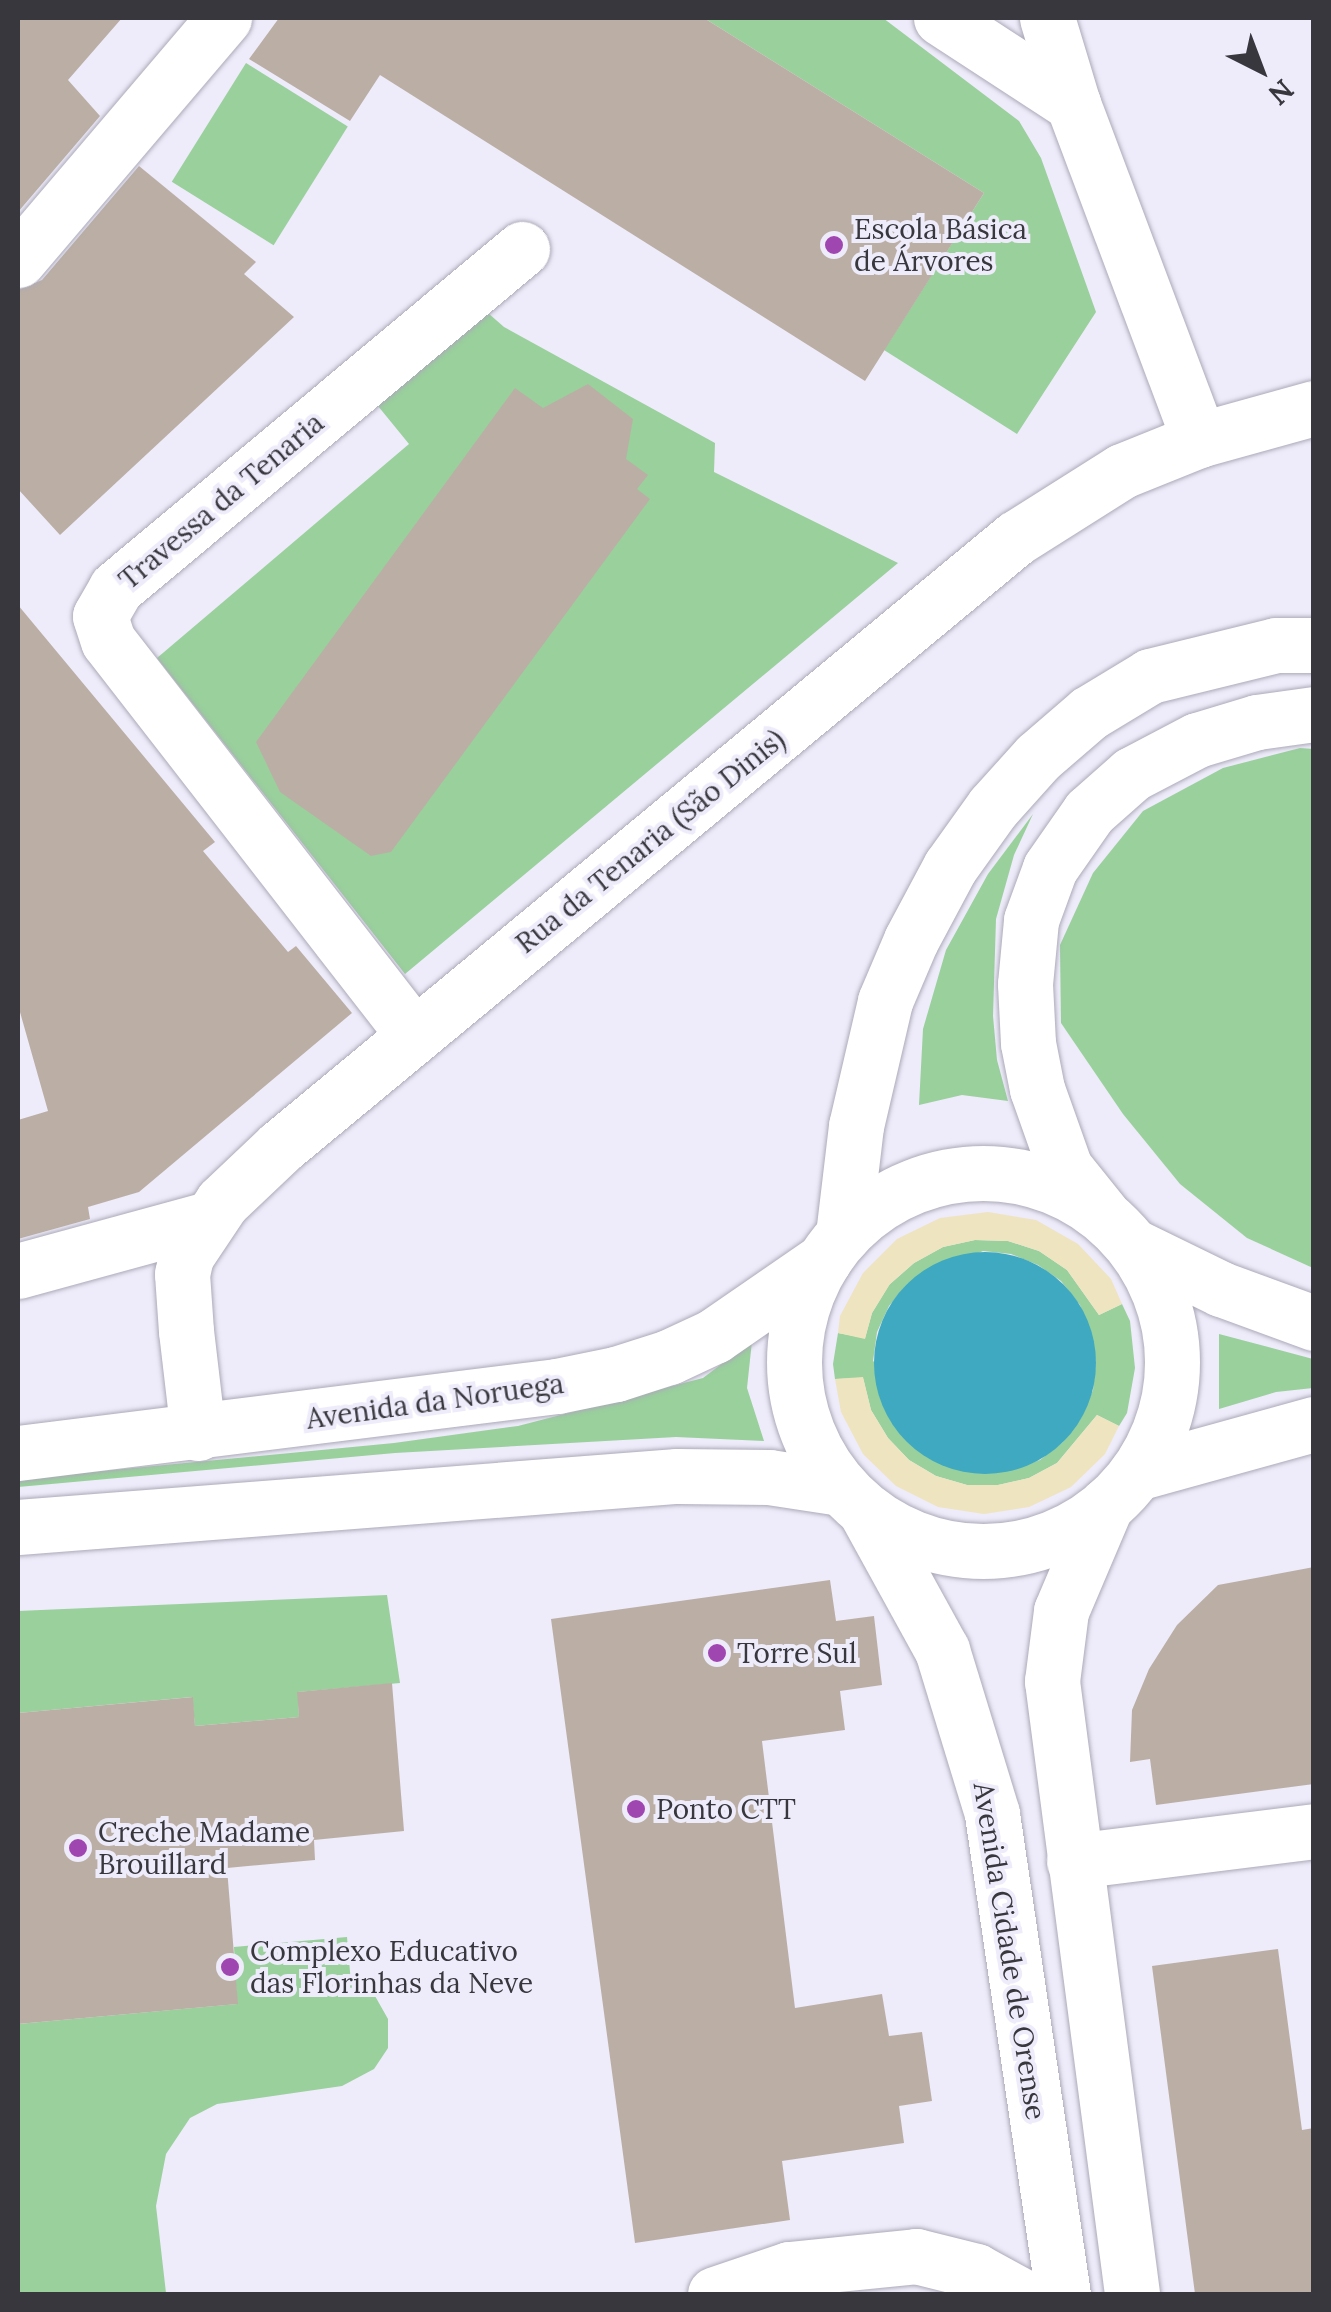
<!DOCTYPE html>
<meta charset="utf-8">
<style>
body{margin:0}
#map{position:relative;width:1331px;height:2312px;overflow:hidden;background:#eeebfa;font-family:Lora,serif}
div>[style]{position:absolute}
.green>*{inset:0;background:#99d09c;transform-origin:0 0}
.sand>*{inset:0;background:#eee4bf}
.water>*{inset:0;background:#3ea9c0}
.round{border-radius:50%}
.building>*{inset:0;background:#bbafa5}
.roads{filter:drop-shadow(0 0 2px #acaab8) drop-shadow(0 0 2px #acaab8)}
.minor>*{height:55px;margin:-27.5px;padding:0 27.5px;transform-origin:27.5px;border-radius:27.5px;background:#fff}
.tertiary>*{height:55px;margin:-27.5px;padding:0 27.5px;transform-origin:27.5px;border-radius:27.5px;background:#fff}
.secondary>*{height:55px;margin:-27.5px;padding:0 27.5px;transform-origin:27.5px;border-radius:27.5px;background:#fff}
.secondary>.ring{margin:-27.5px;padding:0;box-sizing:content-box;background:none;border:55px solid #fff;border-radius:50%}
.trunk>*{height:55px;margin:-27.5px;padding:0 27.5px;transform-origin:27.5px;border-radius:27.5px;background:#fff}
.dots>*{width:28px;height:28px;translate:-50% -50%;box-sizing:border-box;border:5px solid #eeebfa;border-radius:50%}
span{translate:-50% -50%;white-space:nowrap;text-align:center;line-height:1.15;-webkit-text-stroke:8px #eeebfa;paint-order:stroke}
.poi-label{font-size:28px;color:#38373d}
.left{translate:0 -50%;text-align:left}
.street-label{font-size:28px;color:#38373d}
.frame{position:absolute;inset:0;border:20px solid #38373d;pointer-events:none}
.north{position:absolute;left:1211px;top:20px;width:100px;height:100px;-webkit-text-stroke:8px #eeebfa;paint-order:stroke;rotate:138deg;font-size:28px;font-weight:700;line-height:40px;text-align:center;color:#38373d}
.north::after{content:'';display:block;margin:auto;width:35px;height:45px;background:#38373d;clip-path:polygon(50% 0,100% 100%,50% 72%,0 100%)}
</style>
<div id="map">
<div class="green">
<div style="clip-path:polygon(704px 18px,883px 18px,1019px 121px,1041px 158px,1096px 312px,1017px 434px,884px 350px,984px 193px)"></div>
<div style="left:246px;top:63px;width:120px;height:140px;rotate:32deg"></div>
<div style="clip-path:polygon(488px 313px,504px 327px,715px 443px,714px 472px,898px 563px,405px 974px,157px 658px,409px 444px,378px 406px)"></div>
<div style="clip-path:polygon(1300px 748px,1314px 749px,1313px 1268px,1247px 1238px,1180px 1184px,1123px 1114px,1061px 1023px,1060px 945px,1093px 873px,1143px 811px,1223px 768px)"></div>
<div style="clip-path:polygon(1033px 814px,1014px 855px,996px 919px,993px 1016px,997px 1060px,1008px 1101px,962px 1095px,919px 1105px,923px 1029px,946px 950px,988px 874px)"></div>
<div style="clip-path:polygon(evenodd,975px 1240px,1008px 1241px,1039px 1251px,1067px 1270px,1099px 1315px,1122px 1304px,1130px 1321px,1135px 1368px,1127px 1413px,1119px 1426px,1097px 1415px,1057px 1463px,1029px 1478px,998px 1485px,967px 1485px,936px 1476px,909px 1460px,888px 1438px,871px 1410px,863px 1378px,835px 1379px,833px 1364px,838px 1333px,865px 1338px,872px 1313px,889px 1285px,914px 1263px,943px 1247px,975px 1240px,983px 1251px,1011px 1254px,1038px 1265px,1061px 1281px,1080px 1305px,1096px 1361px,1093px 1390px,1081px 1418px,1063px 1442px,1040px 1460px,1012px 1470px,873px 1361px,877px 1332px,889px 1306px,907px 1284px,983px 1251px)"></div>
<div style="clip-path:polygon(1219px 1334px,1313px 1359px,1313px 1388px,1276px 1392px,1219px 1409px)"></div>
<div style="clip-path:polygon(752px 1341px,747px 1388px,764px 1441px,676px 1437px,395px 1453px,18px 1487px,18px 1479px,394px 1443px,518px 1426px,703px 1378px)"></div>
<div style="clip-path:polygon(387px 1595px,400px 1683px,298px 1692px,299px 1717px,195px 1726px,192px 1697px,18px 1713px,18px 1611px)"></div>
<div style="clip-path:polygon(347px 1937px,351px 1983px,375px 1996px,388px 2019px,388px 2048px,374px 2069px,342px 2086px,217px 2104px,190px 2118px,166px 2154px,156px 2206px,166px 2293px,18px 2294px,18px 2024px,237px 2004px,234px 1947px)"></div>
</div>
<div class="sand">
<div style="clip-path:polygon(988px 1212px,1036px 1220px,1078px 1244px,1111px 1279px,1122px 1304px,1099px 1315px,1067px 1270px,1039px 1251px,1008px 1241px,975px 1240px,943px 1247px,914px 1263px,890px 1284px,872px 1313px,865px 1339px,838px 1333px,840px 1316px,863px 1273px,897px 1239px,940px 1218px)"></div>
<div style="clip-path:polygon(863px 1377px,871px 1410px,888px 1438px,909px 1460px,936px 1476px,967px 1485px,998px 1485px,1029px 1478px,1057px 1463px,1097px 1415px,1119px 1426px,1105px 1454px,1071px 1487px,1029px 1507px,984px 1514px,938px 1507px,896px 1486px,863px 1454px,841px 1412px,835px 1379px)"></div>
</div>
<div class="water">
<div class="round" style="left:874px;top:1252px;width:222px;height:222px"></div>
</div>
<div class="building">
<div style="clip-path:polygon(18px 18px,122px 18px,68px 80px,100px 116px,18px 212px)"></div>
<div style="clip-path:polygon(279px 18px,704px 18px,984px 193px,865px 381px,380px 75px,350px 121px,249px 59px)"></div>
<div style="clip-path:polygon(139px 166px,256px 262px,244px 274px,294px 317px,60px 535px,18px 489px,18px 290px,42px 280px)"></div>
<div style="clip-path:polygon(588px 384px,633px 419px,626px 459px,648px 475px,637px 489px,650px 499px,391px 852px,371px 856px,280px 792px,256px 742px,515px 388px,543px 408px)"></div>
<div style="clip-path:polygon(18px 605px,215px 842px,203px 851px,288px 952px,296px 946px,352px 1013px,139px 1192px,88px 1207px,90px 1219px,18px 1239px,18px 1120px,48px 1111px,18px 1005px)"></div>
<div style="clip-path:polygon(1314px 1567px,1314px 1784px,1156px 1805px,1150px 1759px,1130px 1762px,1132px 1710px,1149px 1669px,1177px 1625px,1218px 1585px)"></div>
<div style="clip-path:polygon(830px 1580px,836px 1621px,874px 1616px,882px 1685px,840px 1691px,845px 1730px,762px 1741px,795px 2008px,882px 1994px,889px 2036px,922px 2032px,932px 2101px,899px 2106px,904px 2143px,782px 2161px,790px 2220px,635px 2243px,551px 1619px)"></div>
<div style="clip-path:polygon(392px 1683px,404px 1831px,314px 1840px,315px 1860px,227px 1868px,238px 2004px,18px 2024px,18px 1713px,193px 1697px,195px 1726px,299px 1717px,297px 1692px)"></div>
<div style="clip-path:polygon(1278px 1949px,1302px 2130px,1314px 2128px,1314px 2294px,1195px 2294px,1152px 1966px)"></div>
</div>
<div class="roads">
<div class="minor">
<div style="left:941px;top:18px;width:158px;rotate:33.1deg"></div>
<div style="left:1047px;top:18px;width:90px;rotate:73.2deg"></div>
<div style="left:1073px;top:104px;width:359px;rotate:69.4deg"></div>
<div style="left:18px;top:260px;width:318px;rotate:-49.6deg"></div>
<div style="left:413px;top:1034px;width:497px;rotate:-127.8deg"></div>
<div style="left:108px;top:641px;width:26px;rotate:-108deg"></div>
<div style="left:100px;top:616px;width:32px;rotate:-60deg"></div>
<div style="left:116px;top:588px;width:529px;rotate:-39.86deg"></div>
<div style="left:18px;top:1271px;width:197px;rotate:-15.3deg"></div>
<div style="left:1074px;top:1861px;width:242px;rotate:-7.1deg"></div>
<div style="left:715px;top:2294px;width:78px;rotate:-18.7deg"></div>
<div style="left:789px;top:2269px;width:128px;rotate:-5.8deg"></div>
<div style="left:916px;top:2256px;width:62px;rotate:14deg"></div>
<div style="left:976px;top:2271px;width:48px;rotate:28.7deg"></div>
</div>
<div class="tertiary">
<div style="left:198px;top:1433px;width:103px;rotate:-96.7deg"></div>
<div style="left:186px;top:1331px;width:57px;rotate:-94deg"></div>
<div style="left:182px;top:1274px;width:18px;rotate:-77deg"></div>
<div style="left:186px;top:1256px;width:65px;rotate:-56.3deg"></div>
<div style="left:222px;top:1202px;width:80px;rotate:-43.5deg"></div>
<div style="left:280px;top:1147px;width:955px;rotate:-39.61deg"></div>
<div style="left:1016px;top:538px;width:125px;rotate:-32.3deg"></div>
<div style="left:1122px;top:471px;width:83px;rotate:-21.9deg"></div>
<div style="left:1199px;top:440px;width:119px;rotate:-15.5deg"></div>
</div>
<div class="secondary">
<div class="ring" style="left:794px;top:1173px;width:323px;height:323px"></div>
<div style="left:1133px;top:1246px;width:98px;rotate:26deg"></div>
<div style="left:1221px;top:1289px;width:99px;rotate:20.1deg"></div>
<div style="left:18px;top:1453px;width:543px;rotate:-7.09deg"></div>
<div style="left:557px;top:1386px;width:60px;rotate:-11.5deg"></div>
<div style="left:616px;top:1374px;width:56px;rotate:-17.8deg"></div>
<div style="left:669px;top:1357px;width:50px;rotate:-25deg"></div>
<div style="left:714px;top:1336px;width:134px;rotate:-34.6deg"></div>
<div style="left:1137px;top:1473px;width:184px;rotate:-15.5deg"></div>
<div style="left:1106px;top:1505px;width:115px;rotate:113deg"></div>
<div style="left:1061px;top:1611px;width:71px;rotate:97.3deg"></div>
<div style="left:1052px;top:1681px;width:618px;rotate:82.56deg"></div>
<div style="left:866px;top:1512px;width:158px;rotate:61.2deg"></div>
<div style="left:942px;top:1650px;width:171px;rotate:73deg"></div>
<div style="left:992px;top:1814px;width:485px;rotate:81.6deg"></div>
<div style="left:18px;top:1527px;width:661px;rotate:-4.43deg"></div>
<div style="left:677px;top:1476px;width:92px;rotate:0.6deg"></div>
<div style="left:769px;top:1477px;width:73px;rotate:8.7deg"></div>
</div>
<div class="trunk">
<div style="left:1102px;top:1214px;width:59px;rotate:-128.8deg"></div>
<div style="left:1065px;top:1168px;width:84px;rotate:-109.5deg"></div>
<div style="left:1037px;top:1089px;width:47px;rotate:-101.1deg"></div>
<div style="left:1028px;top:1043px;width:59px;rotate:-92.9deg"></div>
<div style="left:1025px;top:984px;width:64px;rotate:-84.6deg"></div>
<div style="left:1031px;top:920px;width:55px;rotate:-69.9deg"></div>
<div style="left:1050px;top:868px;width:68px;rotate:-55.1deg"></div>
<div style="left:1089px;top:812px;width:57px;rotate:-41.5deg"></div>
<div style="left:1132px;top:774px;width:73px;rotate:-27.6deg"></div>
<div style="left:1197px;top:740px;width:63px;rotate:-16.7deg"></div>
<div style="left:1257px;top:722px;width:58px;rotate:-8deg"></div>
<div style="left:843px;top:1235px;width:110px;rotate:-83.2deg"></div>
<div style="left:856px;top:1126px;width:128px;rotate:-76.9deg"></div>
<div style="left:885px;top:1001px;width:66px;rotate:-66.9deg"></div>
<div style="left:911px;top:940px;width:83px;rotate:-61.9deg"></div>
<div style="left:950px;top:867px;width:74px;rotate:-54.4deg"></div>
<div style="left:993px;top:807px;width:67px;rotate:-48deg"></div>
<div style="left:1038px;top:757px;width:67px;rotate:-40.8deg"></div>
<div style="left:1089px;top:713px;width:71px;rotate:-31.2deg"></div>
<div style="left:1150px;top:676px;width:130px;rotate:-13.8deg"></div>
<div style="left:1276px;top:645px;width:38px"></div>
</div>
</div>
<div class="dots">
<div style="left:834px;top:245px;background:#9f46b1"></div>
<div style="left:717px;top:1653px;background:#9f46b1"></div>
<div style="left:636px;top:1809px;background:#9f46b1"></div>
<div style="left:78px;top:1848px;background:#9f46b1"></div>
<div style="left:230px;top:1967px;background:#9f46b1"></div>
</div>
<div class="poi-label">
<span class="left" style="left:854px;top:245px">Escola Básica<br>de Árvores</span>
<span class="left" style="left:737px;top:1653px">Torre Sul</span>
<span class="left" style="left:656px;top:1809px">Ponto CTT</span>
<span class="left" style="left:98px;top:1848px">Creche Madame<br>Brouillard</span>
<span class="left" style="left:250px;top:1967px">Complexo Educativo<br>das Florinhas da Neve</span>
</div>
<div class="street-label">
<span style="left:221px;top:501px;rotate:-40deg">Travessa da Tenaria</span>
<span style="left:650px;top:841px;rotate:-39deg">Rua da Tenaria (São Dinis)</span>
<span style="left:435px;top:1401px;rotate:-8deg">Avenida da Noruega</span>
<span style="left:1010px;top:1951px;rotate:81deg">Avenida Cidade de Orense</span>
</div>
<div class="frame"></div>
<div class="north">N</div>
</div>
